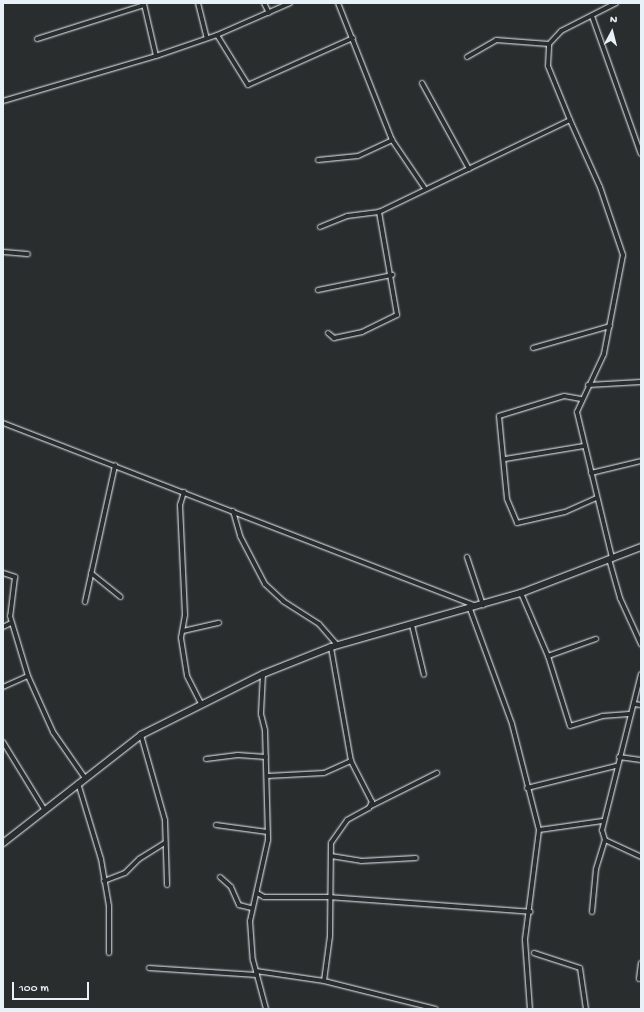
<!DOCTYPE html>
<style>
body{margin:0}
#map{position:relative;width:644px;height:1012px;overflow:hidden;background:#2a2d2e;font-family:"Gochi Hand",sans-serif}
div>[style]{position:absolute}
.roads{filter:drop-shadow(0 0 1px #e8f1f8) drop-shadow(0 0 1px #e8f1f8)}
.street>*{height:4px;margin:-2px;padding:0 2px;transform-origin:2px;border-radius:2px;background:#2a2d2e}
.secondary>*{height:6px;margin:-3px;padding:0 3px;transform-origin:3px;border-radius:3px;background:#2a2d2e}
span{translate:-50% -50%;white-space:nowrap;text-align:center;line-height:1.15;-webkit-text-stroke:3.5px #2a2d2e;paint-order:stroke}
.frame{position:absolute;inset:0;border:4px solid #e8f1f8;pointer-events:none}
.north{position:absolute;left:592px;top:12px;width:40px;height:40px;-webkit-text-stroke:3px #2a2d2e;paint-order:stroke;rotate:7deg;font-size:11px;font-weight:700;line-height:16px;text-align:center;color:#e8f1f8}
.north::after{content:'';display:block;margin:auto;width:14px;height:18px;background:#e8f1f8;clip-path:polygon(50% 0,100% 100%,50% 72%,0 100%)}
.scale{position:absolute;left:12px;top:982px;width:77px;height:18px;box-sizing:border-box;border:2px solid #e8f1f8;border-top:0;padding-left:5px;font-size:12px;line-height:14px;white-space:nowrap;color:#e8f1f8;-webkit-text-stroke:3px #2a2d2e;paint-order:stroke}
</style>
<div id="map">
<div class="roads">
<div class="street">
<div style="left:198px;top:3px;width:36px;rotate:76deg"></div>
<div style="left:264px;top:3px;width:11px;rotate:63deg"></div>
<div style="left:338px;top:3px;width:147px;rotate:68.5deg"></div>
<div style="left:144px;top:4px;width:53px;rotate:77deg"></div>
<div style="left:592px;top:16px;width:146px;rotate:70.5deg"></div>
<div style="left:217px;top:35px;width:59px;rotate:58.2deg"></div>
<div style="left:248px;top:85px;width:115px;rotate:-24.1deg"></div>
<div style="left:37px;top:39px;width:112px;rotate:-17.6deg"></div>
<div style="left:467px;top:57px;width:34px;rotate:-30deg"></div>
<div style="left:496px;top:40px;width:53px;rotate:4.3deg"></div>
<div style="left:422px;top:83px;width:98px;rotate:61.3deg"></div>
<div style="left:3px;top:101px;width:159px;rotate:-16.4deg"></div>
<div style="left:156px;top:56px;width:65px;rotate:-19deg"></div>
<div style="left:217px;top:35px;width:80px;rotate:-23.7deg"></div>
<div style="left:570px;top:120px;width:58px;rotate:-112.2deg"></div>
<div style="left:548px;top:66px;width:22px;rotate:-87deg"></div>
<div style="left:549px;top:44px;width:18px;rotate:-47deg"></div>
<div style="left:561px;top:31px;width:62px;rotate:-27deg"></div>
<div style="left:318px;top:160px;width:40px;rotate:-5.7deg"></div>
<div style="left:358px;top:156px;width:38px;rotate:-25deg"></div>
<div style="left:392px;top:140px;width:57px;rotate:55.8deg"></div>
<div style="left:320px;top:227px;width:29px;rotate:-22deg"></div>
<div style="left:347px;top:216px;width:32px;rotate:-7deg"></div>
<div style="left:3px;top:252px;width:25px;rotate:5deg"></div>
<div style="left:318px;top:290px;width:76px;rotate:-11.5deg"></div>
<div style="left:328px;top:333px;width:8px;rotate:40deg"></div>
<div style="left:334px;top:338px;width:29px;rotate:-12deg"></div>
<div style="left:362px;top:332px;width:39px;rotate:-26deg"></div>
<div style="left:397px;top:315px;width:105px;rotate:-99.9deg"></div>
<div style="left:379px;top:212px;width:212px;rotate:-25.7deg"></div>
<div style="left:570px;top:120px;width:73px;rotate:65.9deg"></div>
<div style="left:600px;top:187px;width:72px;rotate:71.3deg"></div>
<div style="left:623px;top:255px;width:101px;rotate:100.9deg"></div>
<div style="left:604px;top:354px;width:64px;rotate:115deg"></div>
<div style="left:577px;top:412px;width:150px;rotate:76.5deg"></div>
<div style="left:533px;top:348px;width:80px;rotate:-15.9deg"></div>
<div style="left:588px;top:385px;width:53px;rotate:-3.2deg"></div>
<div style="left:581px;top:399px;width:17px;rotate:-170deg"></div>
<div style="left:564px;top:396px;width:68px;rotate:162.9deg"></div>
<div style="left:499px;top:416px;width:83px;rotate:84.5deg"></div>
<div style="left:507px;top:499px;width:26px;rotate:67deg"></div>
<div style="left:517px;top:523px;width:49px;rotate:-12.9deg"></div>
<div style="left:565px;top:512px;width:35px;rotate:-24deg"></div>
<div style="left:3px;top:423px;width:507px;rotate:21.15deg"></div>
<div style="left:505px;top:459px;width:80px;rotate:-9.3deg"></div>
<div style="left:591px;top:473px;width:51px;rotate:-13.5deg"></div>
<div style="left:184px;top:492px;width:14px;rotate:107deg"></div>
<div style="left:180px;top:505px;width:110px;rotate:87.4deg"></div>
<div style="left:185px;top:615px;width:23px;rotate:100deg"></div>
<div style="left:181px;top:638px;width:38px;rotate:81deg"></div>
<div style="left:187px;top:676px;width:30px;rotate:63deg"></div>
<div style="left:233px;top:511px;width:26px;rotate:74deg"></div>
<div style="left:240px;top:536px;width:54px;rotate:62.5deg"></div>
<div style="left:265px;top:584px;width:25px;rotate:43deg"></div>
<div style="left:283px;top:601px;width:43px;rotate:32.6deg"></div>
<div style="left:319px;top:624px;width:28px;rotate:49deg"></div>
<div style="left:467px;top:557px;width:51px;rotate:71.6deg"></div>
<div style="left:609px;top:559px;width:41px;rotate:74.2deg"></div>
<div style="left:620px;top:598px;width:51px;rotate:65.5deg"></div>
<div style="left:3px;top:573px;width:13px;rotate:18deg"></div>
<div style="left:15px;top:577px;width:39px;rotate:97deg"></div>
<div style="left:10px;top:616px;width:63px;rotate:73.3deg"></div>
<div style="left:28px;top:676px;width:61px;rotate:65.9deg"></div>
<div style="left:53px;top:732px;width:56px;rotate:55.2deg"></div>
<div style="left:91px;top:573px;width:38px;rotate:39deg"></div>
<div style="left:521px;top:593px;width:69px;rotate:66.8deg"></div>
<div style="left:548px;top:656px;width:73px;rotate:72.6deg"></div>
<div style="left:570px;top:726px;width:34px;rotate:-17deg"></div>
<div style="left:602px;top:716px;width:27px;rotate:-4deg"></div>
<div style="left:85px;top:602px;width:140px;rotate:-77.6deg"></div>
<div style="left:470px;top:609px;width:122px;rotate:69.9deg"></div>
<div style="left:512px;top:724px;width:109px;rotate:75.7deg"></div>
<div style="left:539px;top:830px;width:111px;rotate:97.3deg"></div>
<div style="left:525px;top:940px;width:69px;rotate:85.9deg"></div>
<div style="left:412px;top:625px;width:51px;rotate:76.5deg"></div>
<div style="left:3px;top:627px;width:9px;rotate:-27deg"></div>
<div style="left:183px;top:631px;width:37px;rotate:-13deg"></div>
<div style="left:548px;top:656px;width:51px;rotate:-19.5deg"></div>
<div style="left:263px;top:674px;width:40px;rotate:92.9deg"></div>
<div style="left:261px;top:714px;width:16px;rotate:76deg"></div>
<div style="left:265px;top:730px;width:110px;rotate:88.4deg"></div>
<div style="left:268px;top:840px;width:83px;rotate:102.5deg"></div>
<div style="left:250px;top:921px;width:39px;rotate:86deg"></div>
<div style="left:253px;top:960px;width:51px;rotate:75.1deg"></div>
<div style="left:641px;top:674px;width:161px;rotate:104deg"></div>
<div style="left:602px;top:830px;width:10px;rotate:73deg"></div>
<div style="left:605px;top:840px;width:40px;rotate:25deg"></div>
<div style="left:3px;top:687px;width:27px;rotate:-24deg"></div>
<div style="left:634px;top:704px;width:7px;rotate:8deg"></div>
<div style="left:141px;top:735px;width:88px;rotate:74.2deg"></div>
<div style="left:165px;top:820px;width:65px;rotate:88.2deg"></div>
<div style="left:3px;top:742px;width:79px;rotate:58.5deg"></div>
<div style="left:619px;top:757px;width:22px;rotate:8deg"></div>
<div style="left:206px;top:759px;width:32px;rotate:-7deg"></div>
<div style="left:238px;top:755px;width:28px;rotate:4deg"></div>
<div style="left:267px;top:776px;width:57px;rotate:-3deg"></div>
<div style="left:324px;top:773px;width:30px;rotate:-24deg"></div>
<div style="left:78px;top:783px;width:79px;rotate:73.2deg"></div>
<div style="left:101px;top:859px;width:48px;rotate:80.3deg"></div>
<div style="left:109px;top:906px;width:47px;rotate:90deg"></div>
<div style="left:527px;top:788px;width:92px;rotate:-13.9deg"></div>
<div style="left:371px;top:806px;width:74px;rotate:-26.6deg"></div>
<div style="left:216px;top:825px;width:52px;rotate:7.7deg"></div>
<div style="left:539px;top:830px;width:64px;rotate:-8.1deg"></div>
<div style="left:331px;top:856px;width:30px;rotate:9deg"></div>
<div style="left:361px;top:861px;width:55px;rotate:-3.1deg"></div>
<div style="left:220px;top:877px;width:15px;rotate:42deg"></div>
<div style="left:231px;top:887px;width:20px;rotate:66deg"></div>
<div style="left:239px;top:905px;width:12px;rotate:14deg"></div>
<div style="left:104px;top:881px;width:22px;rotate:-21deg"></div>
<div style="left:125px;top:873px;width:20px;rotate:-45deg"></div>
<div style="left:139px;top:859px;width:31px;rotate:-32deg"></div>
<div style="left:257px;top:893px;width:8px;rotate:30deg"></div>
<div style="left:264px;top:897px;width:64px"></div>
<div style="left:328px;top:897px;width:203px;rotate:4.2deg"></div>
<div style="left:592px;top:912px;width:43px;rotate:-84.7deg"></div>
<div style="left:596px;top:869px;width:30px;rotate:-73deg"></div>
<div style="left:534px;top:953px;width:48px;rotate:18.1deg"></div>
<div style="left:580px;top:968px;width:41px;rotate:81.7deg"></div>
<div style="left:149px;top:968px;width:108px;rotate:3.7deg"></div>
<div style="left:256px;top:971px;width:69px;rotate:8.4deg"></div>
<div style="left:324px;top:981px;width:115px;rotate:14deg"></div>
<div style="left:639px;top:979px;width:16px;rotate:-83deg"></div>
<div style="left:324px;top:981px;width:45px;rotate:-82.4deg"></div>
<div style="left:330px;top:936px;width:93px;rotate:-89.4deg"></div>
<div style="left:331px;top:843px;width:28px;rotate:-55deg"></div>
<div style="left:347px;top:820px;width:25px;rotate:-29deg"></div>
<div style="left:369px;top:808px;width:7px;rotate:-63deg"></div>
<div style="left:372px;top:802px;width:46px;rotate:-117.1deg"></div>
<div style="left:351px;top:761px;width:116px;rotate:-100deg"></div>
</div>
<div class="secondary">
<div style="left:3px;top:843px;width:175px;rotate:-38deg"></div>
<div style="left:141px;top:735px;width:136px;rotate:-26.6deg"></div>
<div style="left:263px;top:674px;width:73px;rotate:-21.7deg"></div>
<div style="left:331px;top:647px;width:198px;rotate:-15.9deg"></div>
<div style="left:521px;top:593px;width:129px;rotate:-21deg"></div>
</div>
</div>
<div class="frame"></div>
<div class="north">N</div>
<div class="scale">100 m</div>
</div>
